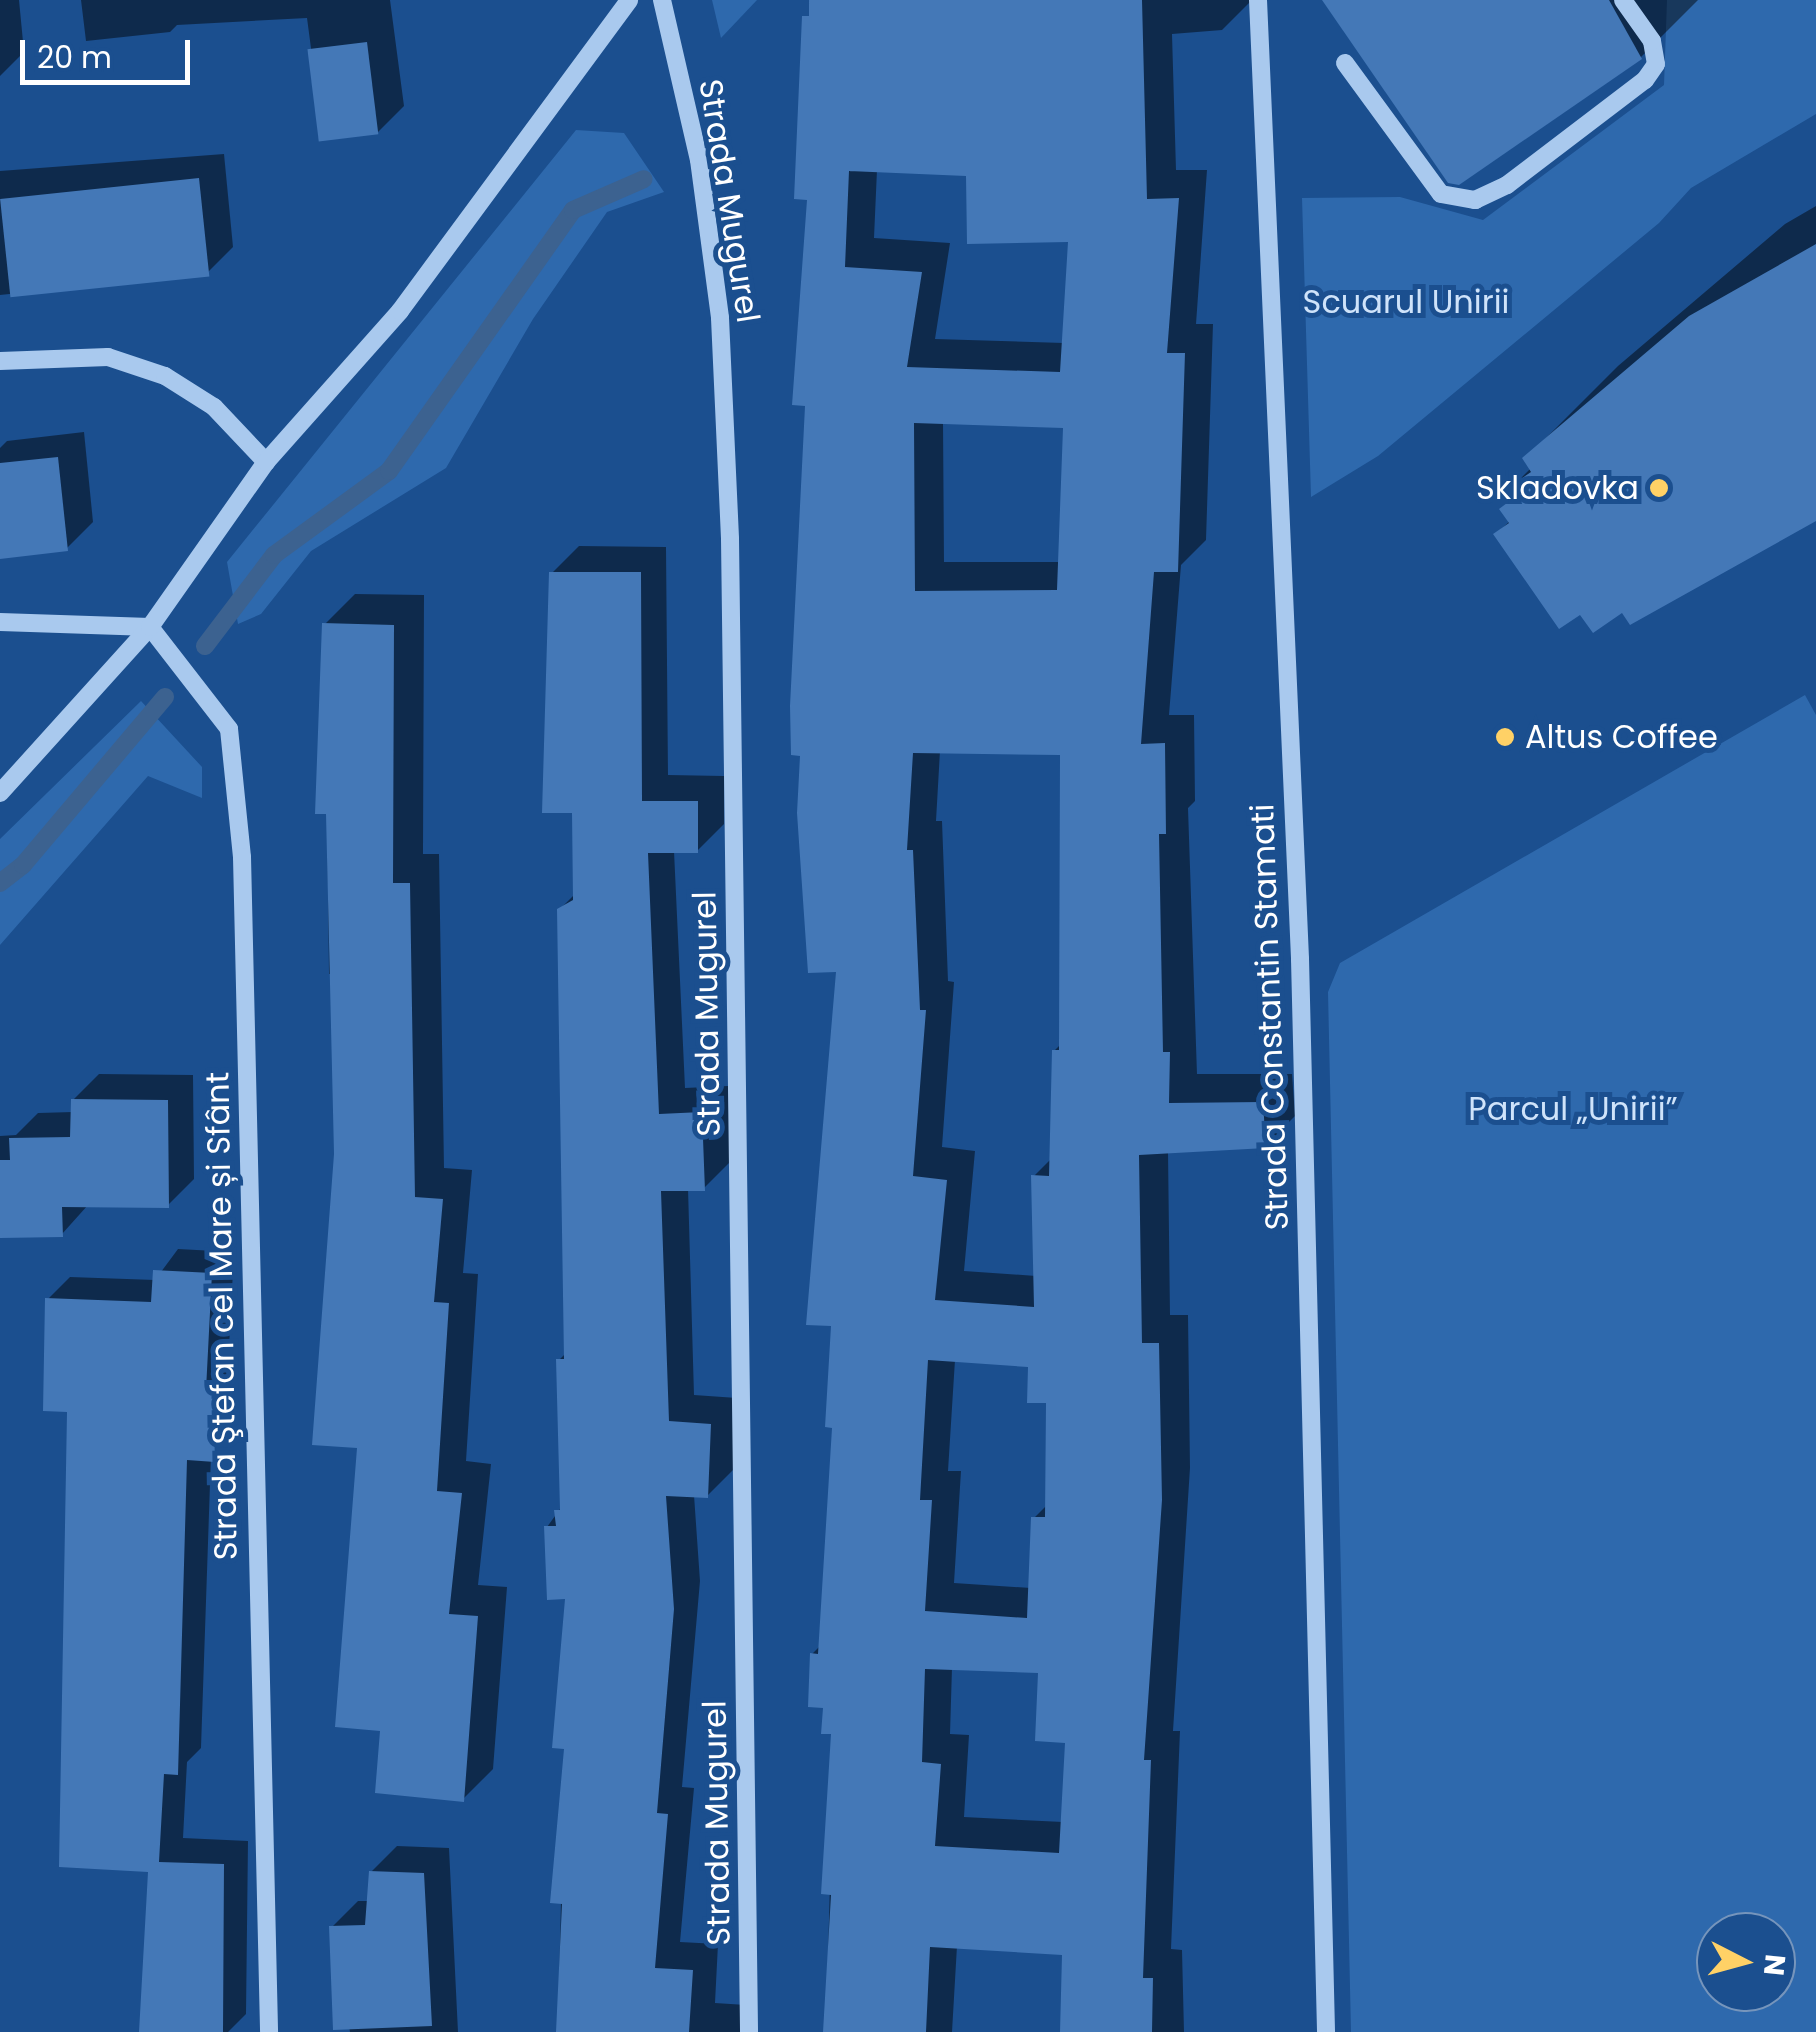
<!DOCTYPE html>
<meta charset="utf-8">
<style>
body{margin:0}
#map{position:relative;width:1816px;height:2032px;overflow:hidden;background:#1b4f8f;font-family:Poppins,sans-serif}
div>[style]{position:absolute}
.green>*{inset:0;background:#2e69ad}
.shadow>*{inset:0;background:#0007}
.stream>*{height:18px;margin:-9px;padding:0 9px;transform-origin:9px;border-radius:9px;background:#3c6290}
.building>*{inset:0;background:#4478b7;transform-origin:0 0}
.minor>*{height:18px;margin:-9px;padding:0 9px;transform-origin:9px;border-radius:9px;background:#a9c9ee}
.dots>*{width:28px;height:28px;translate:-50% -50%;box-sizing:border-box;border:5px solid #1b4f8f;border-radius:50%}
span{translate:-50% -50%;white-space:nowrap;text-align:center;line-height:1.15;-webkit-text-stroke:10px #1b4f8f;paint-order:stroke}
.street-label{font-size:32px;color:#fff}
.park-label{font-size:32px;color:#cfe3fa}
.poi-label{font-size:32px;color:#fff}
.right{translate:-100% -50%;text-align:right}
.left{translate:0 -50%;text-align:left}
.north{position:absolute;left:1696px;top:1912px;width:100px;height:100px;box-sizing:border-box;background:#1b4f8f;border:2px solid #7695bc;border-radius:50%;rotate:96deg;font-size:28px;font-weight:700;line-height:40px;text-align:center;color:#fff}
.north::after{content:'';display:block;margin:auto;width:35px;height:45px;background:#ffd166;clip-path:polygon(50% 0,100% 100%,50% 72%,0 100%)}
.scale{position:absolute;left:20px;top:40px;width:170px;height:45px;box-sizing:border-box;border:5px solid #fff;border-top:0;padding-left:12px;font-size:30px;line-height:35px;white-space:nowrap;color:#fff;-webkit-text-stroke:8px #1b4f8f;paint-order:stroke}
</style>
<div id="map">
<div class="green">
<div style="clip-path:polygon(712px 0,757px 0,721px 38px)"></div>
<div style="clip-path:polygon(1667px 0,1816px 0,1816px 114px,1691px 188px,1659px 223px,1378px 456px,1311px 497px,1302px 198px,1400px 197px,1483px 220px,1664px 85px)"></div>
<div style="clip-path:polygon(576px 130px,624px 133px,664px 192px,607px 212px,533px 319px,446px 468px,311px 551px,261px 614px,238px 624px,227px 562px)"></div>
<div style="clip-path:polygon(evenodd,1805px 695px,1816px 715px,1816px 2032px,1351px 2032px,1328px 992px,1340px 963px,1805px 695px,1716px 1932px,1776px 1932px,1776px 1992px,1716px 1992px,1716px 1932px)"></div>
<div style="clip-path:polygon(141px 701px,202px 767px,202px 798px,148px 776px,0 945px,0 839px)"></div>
</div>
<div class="shadow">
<div style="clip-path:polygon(0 0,19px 0,24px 52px,0 76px)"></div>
<div style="clip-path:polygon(81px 0,390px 0,404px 106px,378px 132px,323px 139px,307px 18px,177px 25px,170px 32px,86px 41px)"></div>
<div style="clip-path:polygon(evenodd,810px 0,1252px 0,1222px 30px,1172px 34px,1176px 170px,1207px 170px,1196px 324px,1213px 324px,1206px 540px,1181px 565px,1169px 715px,1194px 715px,1195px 801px,1188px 808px,1197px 1074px,1292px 1074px,1295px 1116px,1265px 1146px,1168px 1151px,1170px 1315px,1188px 1315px,1190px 1468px,1173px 1731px,1180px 1731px,1171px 1949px,1182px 1950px,1184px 2032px,1061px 2032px,1065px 1953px,957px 1946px,952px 2032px,826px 2032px,834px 1732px,812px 1654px,821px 1645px,835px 1425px,839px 969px,808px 403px,810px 198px,797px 197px,810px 0,877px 170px,968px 173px,1071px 239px,1064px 343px,935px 339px,950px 243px,874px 238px,877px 170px,810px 0,943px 421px,1065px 426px,1061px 562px,944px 562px,943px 421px,810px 0,940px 751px,1063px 752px,1061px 1044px,1054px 1051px,1052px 1158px,1034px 1176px,1036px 1276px,964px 1271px,975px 1151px,942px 1147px,954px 982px,948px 981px,942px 821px,936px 821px,940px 751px,810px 0,955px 1360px,1030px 1365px,1049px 1401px,1048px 1504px,1034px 1518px,1031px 1588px,954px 1583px,961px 1471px,948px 1471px,955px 1360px,810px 0,952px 1668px,1041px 1671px,1068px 1740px,1063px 1822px,964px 1817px,969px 1735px,950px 1734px,952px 1668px)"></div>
<div style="clip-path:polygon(1350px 0,1698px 0,1641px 57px)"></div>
<div style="clip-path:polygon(224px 154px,233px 247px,207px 273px,0 295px,0 171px)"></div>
<div style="clip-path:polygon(1816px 206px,1816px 518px,1623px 610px,1496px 534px,1510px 521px,1502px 509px,1517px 494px,1512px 487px,1531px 468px,1525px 459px,1618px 366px,1785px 224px)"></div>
<div style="clip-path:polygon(84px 432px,93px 522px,67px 548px,0 556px,0 448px,7px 441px)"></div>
<div style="clip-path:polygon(579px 546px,666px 547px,668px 775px,724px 776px,724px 824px,697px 851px,674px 851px,685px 1088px,728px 1086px,731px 1161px,704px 1188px,688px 1188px,694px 1395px,737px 1398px,734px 1469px,707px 1496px,694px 1495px,700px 1581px,682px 1787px,694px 1788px,680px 1942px,718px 1944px,715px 2003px,746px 2005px,745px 2032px,558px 2032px,568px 1596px,547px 1527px,563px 1505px,559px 1360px,566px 1353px,559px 910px,575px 894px,575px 810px,552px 573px)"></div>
<div style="clip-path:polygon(355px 594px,424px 595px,423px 854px,439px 854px,444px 1168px,472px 1170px,463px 1273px,478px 1274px,466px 1461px,491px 1464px,478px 1585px,507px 1587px,493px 1769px,463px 1799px,383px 1728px,336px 1154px,336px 974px,329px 974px,325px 624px)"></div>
<div style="clip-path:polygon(99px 1074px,193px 1075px,194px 1179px,168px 1205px,88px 1205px,62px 1234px,0 1236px,0 1136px,16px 1135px,38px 1113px,73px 1112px,73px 1100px)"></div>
<div style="clip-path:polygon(178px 1249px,234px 1252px,227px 1386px,204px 1408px,47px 1300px,70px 1277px,155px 1280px)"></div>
<div style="clip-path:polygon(211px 1455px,201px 1748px,187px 1762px,183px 1838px,248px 1841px,246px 2014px,228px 2032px,140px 2032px,151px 1870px,70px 1483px)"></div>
<div style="clip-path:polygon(397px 1846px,449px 1848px,458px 2032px,350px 2032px,332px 1927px,358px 1901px,369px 1901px,371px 1872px)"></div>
</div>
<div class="stream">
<div style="left:205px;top:646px;width:114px;rotate:-52.8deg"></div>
<div style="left:274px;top:555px;width:142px;rotate:-36.1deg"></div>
<div style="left:389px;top:471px;width:319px;rotate:-54.8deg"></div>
<div style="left:573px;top:210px;width:77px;rotate:-23.6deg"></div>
<div style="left:0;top:883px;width:29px;rotate:-38deg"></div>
<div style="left:23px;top:865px;width:220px;rotate:-49.8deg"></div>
</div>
<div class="building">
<div style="clip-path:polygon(evenodd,809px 0,1142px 0,1147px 199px,1179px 198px,1167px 353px,1185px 353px,1178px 572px,1154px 572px,1141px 744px,1165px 743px,1166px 834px,1159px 834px,1163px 1052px,1170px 1052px,1169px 1103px,1263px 1102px,1266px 1148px,1139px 1155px,1142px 1343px,1159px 1343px,1162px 1500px,1144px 1760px,1151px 1760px,1143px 1978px,1153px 1978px,1152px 2032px,1060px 2032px,1062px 1955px,930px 1947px,926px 2032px,823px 2032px,831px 1895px,821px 1894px,831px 1734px,821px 1734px,823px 1708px,808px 1707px,810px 1653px,818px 1654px,832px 1428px,825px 1427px,831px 1326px,806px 1325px,836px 972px,808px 973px,797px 813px,800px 756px,791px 755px,790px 706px,805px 406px,792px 405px,807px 200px,794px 199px,802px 16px,809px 16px,809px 0,849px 171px,966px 176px,967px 244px,1068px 242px,1060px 372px,907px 367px,922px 272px,845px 267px,849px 171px,809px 0,914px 423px,1063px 428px,1057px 590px,915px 591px,914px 423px,809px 0,913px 753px,1060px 755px,1059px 1050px,1052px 1050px,1049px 1176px,1031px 1175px,1034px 1307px,935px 1300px,947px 1180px,913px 1176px,926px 1010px,920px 1010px,913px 850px,907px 850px,913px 753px,809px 0,928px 1360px,1028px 1367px,1027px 1403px,1046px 1403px,1045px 1517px,1031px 1517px,1027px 1618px,925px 1611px,932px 1500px,920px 1500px,928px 1360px,809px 0,925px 1669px,1038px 1673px,1035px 1741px,1065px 1743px,1059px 1853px,935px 1846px,941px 1764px,922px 1762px,925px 1669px)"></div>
<div style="clip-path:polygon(1322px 0,1609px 0,1642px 59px,1459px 185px,1448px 183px)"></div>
<div style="left:367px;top:42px;width:93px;height:60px;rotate:83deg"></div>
<div style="left:199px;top:178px;width:99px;height:200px;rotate:84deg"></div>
<div style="clip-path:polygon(1816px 244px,1816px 521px,1630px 625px,1622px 613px,1593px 633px,1580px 615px,1559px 629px,1493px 534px,1509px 523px,1499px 509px,1515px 497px,1509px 487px,1531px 472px,1522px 458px,1689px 316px)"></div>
<div style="clip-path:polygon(58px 457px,68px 551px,0 559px,0 463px)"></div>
<div style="clip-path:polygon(549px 572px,641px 572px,642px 801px,698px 801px,698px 853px,648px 853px,659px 1114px,702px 1112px,705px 1191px,661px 1191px,669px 1421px,711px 1424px,708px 1498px,666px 1496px,674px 1609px,657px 1813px,668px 1814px,655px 1968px,693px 1970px,689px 2032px,556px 2032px,562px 1904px,550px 1903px,564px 1749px,552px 1748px,565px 1599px,547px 1600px,544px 1526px,556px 1526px,554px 1510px,560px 1510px,556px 1359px,564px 1359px,557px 909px,573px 900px,572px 813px,542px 813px)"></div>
<div style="clip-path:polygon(322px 623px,394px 625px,393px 883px,410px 883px,415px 1197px,443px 1199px,434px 1302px,449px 1303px,437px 1491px,462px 1493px,449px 1614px,478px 1616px,464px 1802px,375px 1793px,380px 1731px,335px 1727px,357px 1448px,312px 1445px,334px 1154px,326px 814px,315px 814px)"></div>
<div style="clip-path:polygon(71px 1099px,168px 1100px,169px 1208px,62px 1207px,63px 1237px,0 1238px,0 1160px,10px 1160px,9px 1138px,70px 1137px)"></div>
<div style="clip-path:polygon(153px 1270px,212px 1273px,206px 1390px,213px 1390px,215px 1462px,187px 1460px,178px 1775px,164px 1774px,159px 1862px,224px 1864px,223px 2032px,139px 2032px,148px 1872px,59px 1867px,67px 1412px,43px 1411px,45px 1298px,151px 1302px)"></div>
<div style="clip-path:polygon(369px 1871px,424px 1873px,432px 2026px,333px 2030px,329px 1926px,365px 1925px)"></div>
</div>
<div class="minor">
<div style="left:662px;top:0;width:164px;rotate:77deg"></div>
<div style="left:699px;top:160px;width:159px;rotate:82.4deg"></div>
<div style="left:720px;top:318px;width:221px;rotate:87.4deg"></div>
<div style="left:730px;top:539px;width:1493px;rotate:89.27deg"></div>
<div style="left:1258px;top:0;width:960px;rotate:87.49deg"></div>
<div style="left:1300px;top:959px;width:1073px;rotate:88.61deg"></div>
<div style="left:1345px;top:63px;width:162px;rotate:53.8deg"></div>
<div style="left:1441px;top:194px;width:35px;rotate:10deg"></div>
<div style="left:1475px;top:200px;width:35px;rotate:-25deg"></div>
<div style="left:1507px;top:185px;width:173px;rotate:-37.3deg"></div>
<div style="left:1645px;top:80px;width:19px;rotate:-55deg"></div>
<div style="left:1656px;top:64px;width:23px;rotate:-100deg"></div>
<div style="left:1652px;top:41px;width:50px;rotate:-125.3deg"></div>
<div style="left:0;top:361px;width:108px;rotate:-2.1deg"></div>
<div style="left:108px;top:357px;width:60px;rotate:18.4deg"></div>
<div style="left:165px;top:376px;width:58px;rotate:32.3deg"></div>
<div style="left:214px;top:407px;width:76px;rotate:46.6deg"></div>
<div style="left:0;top:622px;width:150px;rotate:1.9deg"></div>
<div style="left:150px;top:627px;width:129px;rotate:52.2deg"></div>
<div style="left:229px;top:729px;width:129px;rotate:84.2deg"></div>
<div style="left:242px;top:857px;width:1175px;rotate:88.68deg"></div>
<div style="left:0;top:793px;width:224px;rotate:-47.9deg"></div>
<div style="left:150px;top:627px;width:202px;rotate:-54.9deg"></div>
<div style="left:266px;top:462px;width:202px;rotate:-48.4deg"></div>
<div style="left:400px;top:311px;width:386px;rotate:-53.6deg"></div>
</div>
<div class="dots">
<div style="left:1659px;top:488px;background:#ffd166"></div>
<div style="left:1505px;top:737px;background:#ffd166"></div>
</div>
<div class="street-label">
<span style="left:729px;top:201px;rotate:81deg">Strada Mugurel</span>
<span style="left:707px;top:1014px;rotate:-91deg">Strada Mugurel</span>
<span style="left:1270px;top:1017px;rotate:-92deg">Strada Constantin Stamati</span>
<span style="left:222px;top:1316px;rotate:-91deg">Strada Ştefan cel Mare și Sfânt</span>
<span style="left:717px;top:1823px;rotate:-91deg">Strada Mugurel</span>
</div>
<div class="park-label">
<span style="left:1406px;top:302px">Scuarul Unirii</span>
<span style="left:1573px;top:1109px">Parcul „Unirii”</span>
</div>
<div class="poi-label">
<span class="right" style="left:1639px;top:488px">Skladovka</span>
<span class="left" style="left:1525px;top:737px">Altus Coffee</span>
</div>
<div class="north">N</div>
<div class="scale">20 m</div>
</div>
